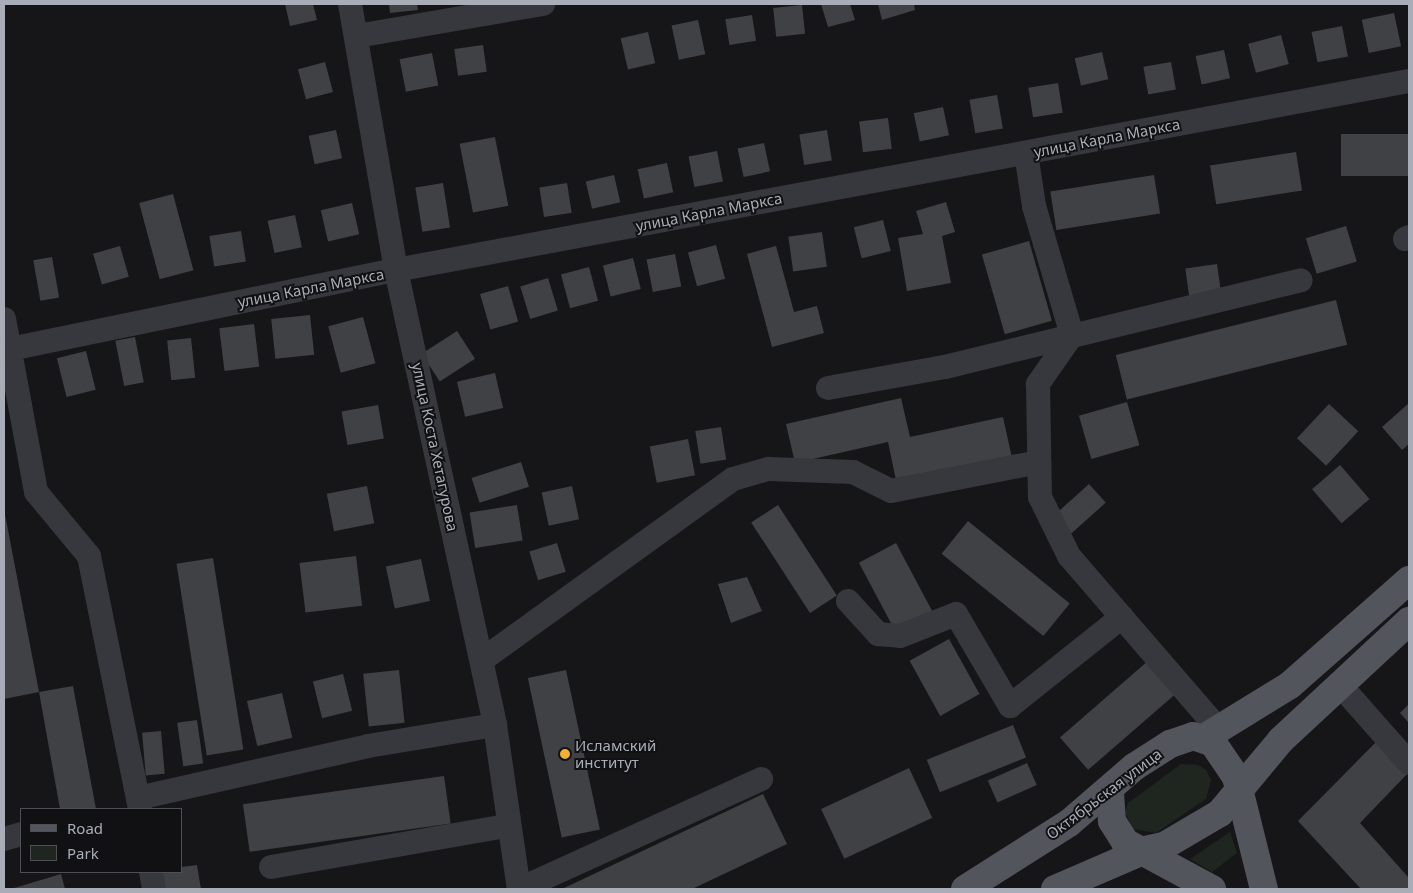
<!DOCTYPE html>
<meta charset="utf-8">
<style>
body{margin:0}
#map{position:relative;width:1413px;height:893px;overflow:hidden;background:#161618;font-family:"Noto Sans",sans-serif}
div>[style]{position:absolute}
.green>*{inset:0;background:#1e261f}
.building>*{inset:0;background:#404145;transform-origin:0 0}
.minor>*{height:24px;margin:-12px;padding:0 12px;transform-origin:12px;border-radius:12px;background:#37383d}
.major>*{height:28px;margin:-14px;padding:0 14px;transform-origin:14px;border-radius:14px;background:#53555c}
.dots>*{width:14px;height:14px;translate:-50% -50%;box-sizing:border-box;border:2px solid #111113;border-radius:50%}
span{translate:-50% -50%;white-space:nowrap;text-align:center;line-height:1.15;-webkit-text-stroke:4px #111113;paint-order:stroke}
.street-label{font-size:15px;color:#a8adb8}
.poi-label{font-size:15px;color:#a8adb8}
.left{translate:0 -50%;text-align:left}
.frame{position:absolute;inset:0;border:5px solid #a8adb8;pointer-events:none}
.legend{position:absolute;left:20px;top:808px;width:162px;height:65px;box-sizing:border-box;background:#111113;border:1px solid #4d4f55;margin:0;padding:6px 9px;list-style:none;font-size:15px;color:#a8adb8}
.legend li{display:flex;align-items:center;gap:10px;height:25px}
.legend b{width:25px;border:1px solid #4d4f55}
</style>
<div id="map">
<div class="green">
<div style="clip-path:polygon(1181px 764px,1198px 765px,1206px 770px,1211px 780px,1206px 799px,1156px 833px,1133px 829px,1125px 812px,1128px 803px)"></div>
<div style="clip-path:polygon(1230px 832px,1237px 853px,1212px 872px,1190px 859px)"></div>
</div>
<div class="building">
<div style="clip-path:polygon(285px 4px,313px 4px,317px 20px,290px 26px)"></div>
<div style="clip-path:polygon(389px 4px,417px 4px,418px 10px,390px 13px)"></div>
<div style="clip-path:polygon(821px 4px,850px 4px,855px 20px,828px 27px)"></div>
<div style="clip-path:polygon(878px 4px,914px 4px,915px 10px,882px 20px)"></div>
<div style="left:802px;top:5px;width:29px;height:29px;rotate:84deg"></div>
<div style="left:1394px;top:13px;width:34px;height:33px;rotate:78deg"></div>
<div style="left:752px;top:15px;width:26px;height:27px;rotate:81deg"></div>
<div style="left:698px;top:20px;width:35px;height:27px;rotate:78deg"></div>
<div style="left:1342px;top:26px;width:31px;height:31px;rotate:79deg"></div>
<div style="left:648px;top:32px;width:32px;height:28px;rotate:77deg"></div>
<div style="left:1281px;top:35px;width:30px;height:34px;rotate:75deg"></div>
<div style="left:483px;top:45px;width:27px;height:29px;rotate:82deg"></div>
<div style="left:1224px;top:50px;width:29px;height:29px;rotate:78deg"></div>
<div style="left:1102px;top:52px;width:28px;height:28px;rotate:77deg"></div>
<div style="left:432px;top:53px;width:33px;height:33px;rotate:79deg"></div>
<div style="left:325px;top:62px;width:31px;height:28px;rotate:75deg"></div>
<div style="left:1171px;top:62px;width:28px;height:28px;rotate:80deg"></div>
<div style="left:1058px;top:83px;width:30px;height:30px;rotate:81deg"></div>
<div style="left:997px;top:95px;width:34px;height:28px;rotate:80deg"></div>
<div style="left:943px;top:107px;width:29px;height:30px;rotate:78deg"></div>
<div style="left:888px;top:118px;width:31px;height:29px;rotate:83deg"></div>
<div style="left:336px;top:130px;width:29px;height:28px;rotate:78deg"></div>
<div style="left:827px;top:130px;width:31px;height:28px;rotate:81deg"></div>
<div style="left:1409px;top:134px;width:42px;height:68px;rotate:90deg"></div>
<div style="left:495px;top:137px;width:70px;height:36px;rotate:79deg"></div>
<div style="left:764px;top:143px;width:29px;height:27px;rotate:78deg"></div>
<div style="left:717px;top:151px;width:31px;height:29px;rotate:79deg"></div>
<div style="left:1296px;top:152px;width:39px;height:87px;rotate:81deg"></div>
<div style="left:667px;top:163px;width:30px;height:30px;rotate:78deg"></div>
<div style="left:614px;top:175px;width:28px;height:29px;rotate:77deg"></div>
<div style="left:1154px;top:175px;width:39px;height:105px;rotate:81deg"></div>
<div style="left:443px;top:183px;width:45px;height:28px;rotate:81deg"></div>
<div style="left:567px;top:183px;width:30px;height:28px;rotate:81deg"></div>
<div style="left:173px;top:194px;width:79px;height:35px;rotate:75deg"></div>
<div style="clip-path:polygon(946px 202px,955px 232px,942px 236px,951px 283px,907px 291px,898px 238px,923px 234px,916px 211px)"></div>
<div style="left:352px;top:203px;width:32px;height:32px;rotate:77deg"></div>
<div style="left:295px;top:215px;width:33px;height:28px;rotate:78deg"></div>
<div style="left:883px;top:220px;width:32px;height:30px;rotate:76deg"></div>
<div style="left:1346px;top:226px;width:37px;height:42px;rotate:73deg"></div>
<div style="left:241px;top:231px;width:31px;height:32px;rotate:81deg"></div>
<div style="left:822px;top:232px;width:35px;height:34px;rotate:82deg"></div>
<div style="left:1029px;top:241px;width:83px;height:49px;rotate:74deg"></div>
<div style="left:716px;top:245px;width:35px;height:29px;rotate:75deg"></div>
<div style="left:120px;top:246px;width:32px;height:28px;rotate:74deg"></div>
<div style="clip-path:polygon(776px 246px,794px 312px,817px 306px,824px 333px,772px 347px,747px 254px)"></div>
<div style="left:675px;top:254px;width:33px;height:29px;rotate:79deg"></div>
<div style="left:52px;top:257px;width:41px;height:19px;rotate:80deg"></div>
<div style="left:633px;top:258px;width:32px;height:31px;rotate:76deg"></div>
<div style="left:1217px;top:264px;width:29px;height:32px;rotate:82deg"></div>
<div style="left:589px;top:267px;width:35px;height:29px;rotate:75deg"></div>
<div style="left:548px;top:278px;width:34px;height:29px;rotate:73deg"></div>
<div style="left:508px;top:286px;width:37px;height:29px;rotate:74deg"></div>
<div style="left:1336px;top:300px;width:46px;height:227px;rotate:76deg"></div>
<div style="left:310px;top:315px;width:40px;height:39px;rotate:84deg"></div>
<div style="left:363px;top:317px;width:48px;height:36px;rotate:75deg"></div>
<div style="left:254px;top:324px;width:43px;height:35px;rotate:83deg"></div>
<div style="left:457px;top:331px;width:33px;height:42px;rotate:57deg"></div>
<div style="left:135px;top:337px;width:46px;height:20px;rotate:79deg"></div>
<div style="left:191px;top:338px;width:40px;height:24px;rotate:84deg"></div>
<div style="left:86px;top:351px;width:40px;height:30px;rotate:76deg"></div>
<div style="left:495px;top:373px;width:36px;height:39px;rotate:77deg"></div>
<div style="clip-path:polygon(901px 398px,910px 437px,1003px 417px,1012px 458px,897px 485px,888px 442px,795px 463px,786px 424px)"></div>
<div style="left:1127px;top:402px;width:45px;height:50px;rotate:74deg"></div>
<div style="clip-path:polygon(1409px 403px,1409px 444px,1402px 450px,1382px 427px)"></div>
<div style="left:1329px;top:404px;width:40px;height:47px;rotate:43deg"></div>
<div style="left:378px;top:405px;width:34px;height:37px;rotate:80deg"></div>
<div style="left:721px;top:427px;width:33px;height:26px;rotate:81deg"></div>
<div style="left:688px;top:439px;width:37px;height:39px;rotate:79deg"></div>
<div style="left:521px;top:462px;width:26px;height:52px;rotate:72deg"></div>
<div style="left:1340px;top:465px;width:45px;height:37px;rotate:49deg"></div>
<div style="left:1089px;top:484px;width:25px;height:46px;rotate:48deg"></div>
<div style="left:367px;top:486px;width:38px;height:41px;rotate:79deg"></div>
<div style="left:572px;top:486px;width:34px;height:31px;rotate:78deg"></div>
<div style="left:517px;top:505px;width:36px;height:48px;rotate:81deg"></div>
<div style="left:778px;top:505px;width:108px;height:32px;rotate:57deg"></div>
<div style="clip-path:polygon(4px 509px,39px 692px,73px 686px,96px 809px,60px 809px,39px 692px,4px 699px)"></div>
<div style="left:968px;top:521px;width:131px;height:42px;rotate:39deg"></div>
<div style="left:557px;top:543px;width:30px;height:29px;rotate:73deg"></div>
<div style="left:896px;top:543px;width:77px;height:42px;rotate:62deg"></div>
<div style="left:356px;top:556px;width:50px;height:57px;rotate:83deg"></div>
<div style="left:213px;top:558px;width:194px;height:37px;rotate:81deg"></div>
<div style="left:421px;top:559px;width:43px;height:36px;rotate:78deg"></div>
<div style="clip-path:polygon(747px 577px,762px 611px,731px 623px,718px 584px)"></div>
<div style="left:949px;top:639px;width:63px;height:45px;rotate:61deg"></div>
<div style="left:1149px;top:660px;width:43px;height:118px;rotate:49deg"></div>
<div style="left:399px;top:670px;width:53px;height:36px;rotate:84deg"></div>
<div style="left:566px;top:670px;width:163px;height:39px;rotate:78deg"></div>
<div style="left:343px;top:674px;width:38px;height:31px;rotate:76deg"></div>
<div style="left:282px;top:693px;width:46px;height:36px;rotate:77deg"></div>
<div style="clip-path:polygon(1409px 704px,1409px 723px,1400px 713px)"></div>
<div style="left:197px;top:720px;width:44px;height:20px;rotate:82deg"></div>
<div style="left:1013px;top:725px;width:35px;height:93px;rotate:68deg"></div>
<div style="left:161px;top:731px;width:43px;height:19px;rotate:85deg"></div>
<div style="clip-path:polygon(1377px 741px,1409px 772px,1360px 823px,1409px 878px,1409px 889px,1361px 889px,1298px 821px)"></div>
<div style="left:1027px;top:763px;width:24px;height:43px;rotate:66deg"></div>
<div style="left:909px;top:768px;width:55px;height:97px;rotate:65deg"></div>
<div style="left:444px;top:776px;width:48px;height:203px;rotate:82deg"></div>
<div style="clip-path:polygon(763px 794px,787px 844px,692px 889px,562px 889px)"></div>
<div style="clip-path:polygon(197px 865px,201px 889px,161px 889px,158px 872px,181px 872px,181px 867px)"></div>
<div style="clip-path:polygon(61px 874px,65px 889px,11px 889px)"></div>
</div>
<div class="minor">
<div style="left:350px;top:4px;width:270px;rotate:80.2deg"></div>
<div style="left:396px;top:270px;width:466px;rotate:77.7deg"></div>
<div style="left:495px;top:725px;width:166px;rotate:81.7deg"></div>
<div style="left:357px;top:36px;width:189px;rotate:-9.8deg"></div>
<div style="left:1026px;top:153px;width:54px;rotate:81.4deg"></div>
<div style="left:1034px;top:206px;width:134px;rotate:73.6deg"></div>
<div style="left:1072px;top:335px;width:60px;rotate:124.8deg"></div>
<div style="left:1038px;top:384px;width:113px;rotate:89deg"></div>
<div style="left:1040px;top:497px;width:66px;rotate:63.8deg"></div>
<div style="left:1069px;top:556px;width:230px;rotate:49.2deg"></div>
<div style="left:1405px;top:239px;width:4px;rotate:-27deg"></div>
<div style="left:4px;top:319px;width:176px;rotate:79.5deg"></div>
<div style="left:36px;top:492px;width:83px;rotate:50.4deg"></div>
<div style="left:89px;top:556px;width:258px;rotate:78.6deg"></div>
<div style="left:10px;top:349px;width:394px;rotate:-11.6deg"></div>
<div style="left:396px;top:270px;width:1030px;rotate:-10.57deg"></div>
<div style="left:828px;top:388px;width:119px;rotate:-10.2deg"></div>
<div style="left:945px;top:367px;width:366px;rotate:-13.7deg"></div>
<div style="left:848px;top:601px;width:45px;rotate:47.7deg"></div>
<div style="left:878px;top:634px;width:22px;rotate:5deg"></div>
<div style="left:900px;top:636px;width:60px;rotate:-21.4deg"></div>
<div style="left:956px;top:614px;width:107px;rotate:59.6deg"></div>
<div style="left:1010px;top:706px;width:143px;rotate:-38.5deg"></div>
<div style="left:482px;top:660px;width:309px;rotate:-35.8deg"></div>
<div style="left:733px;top:479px;width:37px;rotate:-16deg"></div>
<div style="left:769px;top:469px;width:84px;rotate:2deg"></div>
<div style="left:853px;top:472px;width:42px;rotate:26.6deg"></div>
<div style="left:891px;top:491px;width:151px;rotate:-11.1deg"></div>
<div style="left:1340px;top:685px;width:104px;rotate:48.5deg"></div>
<div style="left:138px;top:798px;width:236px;rotate:-12.7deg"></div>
<div style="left:368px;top:746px;width:129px;rotate:-9.4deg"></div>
<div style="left:4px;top:839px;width:18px;rotate:-16deg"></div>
<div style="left:271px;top:867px;width:240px;rotate:-9.9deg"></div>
<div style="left:151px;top:872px;width:17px;rotate:80deg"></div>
<div style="left:520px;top:889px;width:265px;rotate:-24.5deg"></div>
</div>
<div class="major">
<div style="left:1204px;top:738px;width:101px;rotate:-31.6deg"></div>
<div style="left:1290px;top:685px;width:159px;rotate:-41.4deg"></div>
<div style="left:1110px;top:793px;width:28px;rotate:86deg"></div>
<div style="left:1112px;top:821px;width:25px;rotate:58deg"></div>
<div style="left:1125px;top:842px;width:99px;rotate:28.4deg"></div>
<div style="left:965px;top:889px;width:123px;rotate:-32.4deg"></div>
<div style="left:1069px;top:823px;width:86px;rotate:-40.7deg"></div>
<div style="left:1134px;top:767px;width:43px;rotate:-32.6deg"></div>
<div style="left:1170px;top:744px;width:24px;rotate:-19deg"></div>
<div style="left:1193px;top:736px;width:21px;rotate:19deg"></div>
<div style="left:1213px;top:743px;width:41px;rotate:55.9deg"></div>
<div style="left:1236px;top:777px;width:115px;rotate:76deg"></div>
<div style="left:1055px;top:889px;width:98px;rotate:-23.4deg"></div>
<div style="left:1145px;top:850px;width:19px;rotate:-12deg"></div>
<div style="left:1164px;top:846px;width:65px;rotate:-30.5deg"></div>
<div style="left:1220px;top:813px;width:95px;rotate:-50.1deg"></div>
<div style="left:1281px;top:740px;width:175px;rotate:-42.9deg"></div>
</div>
<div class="dots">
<div style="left:565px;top:754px;background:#f2b134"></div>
</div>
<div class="street-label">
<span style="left:1107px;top:138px;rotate:-11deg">улица Карла Маркса</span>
<span style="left:709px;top:212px;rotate:-11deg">улица Карла Маркса</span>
<span style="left:311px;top:288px;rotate:-11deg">улица Карла Маркса</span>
<span style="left:435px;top:447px;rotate:78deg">улица Коста Хетагурова</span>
<span style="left:1104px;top:794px;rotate:-37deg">Октябрьская улица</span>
</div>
<div class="poi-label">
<span class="left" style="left:575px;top:754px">Исламский<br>институт</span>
</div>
<div class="frame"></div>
<ul class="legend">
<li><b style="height:6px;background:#53555c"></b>Road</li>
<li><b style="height:14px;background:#1e261f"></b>Park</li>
</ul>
</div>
